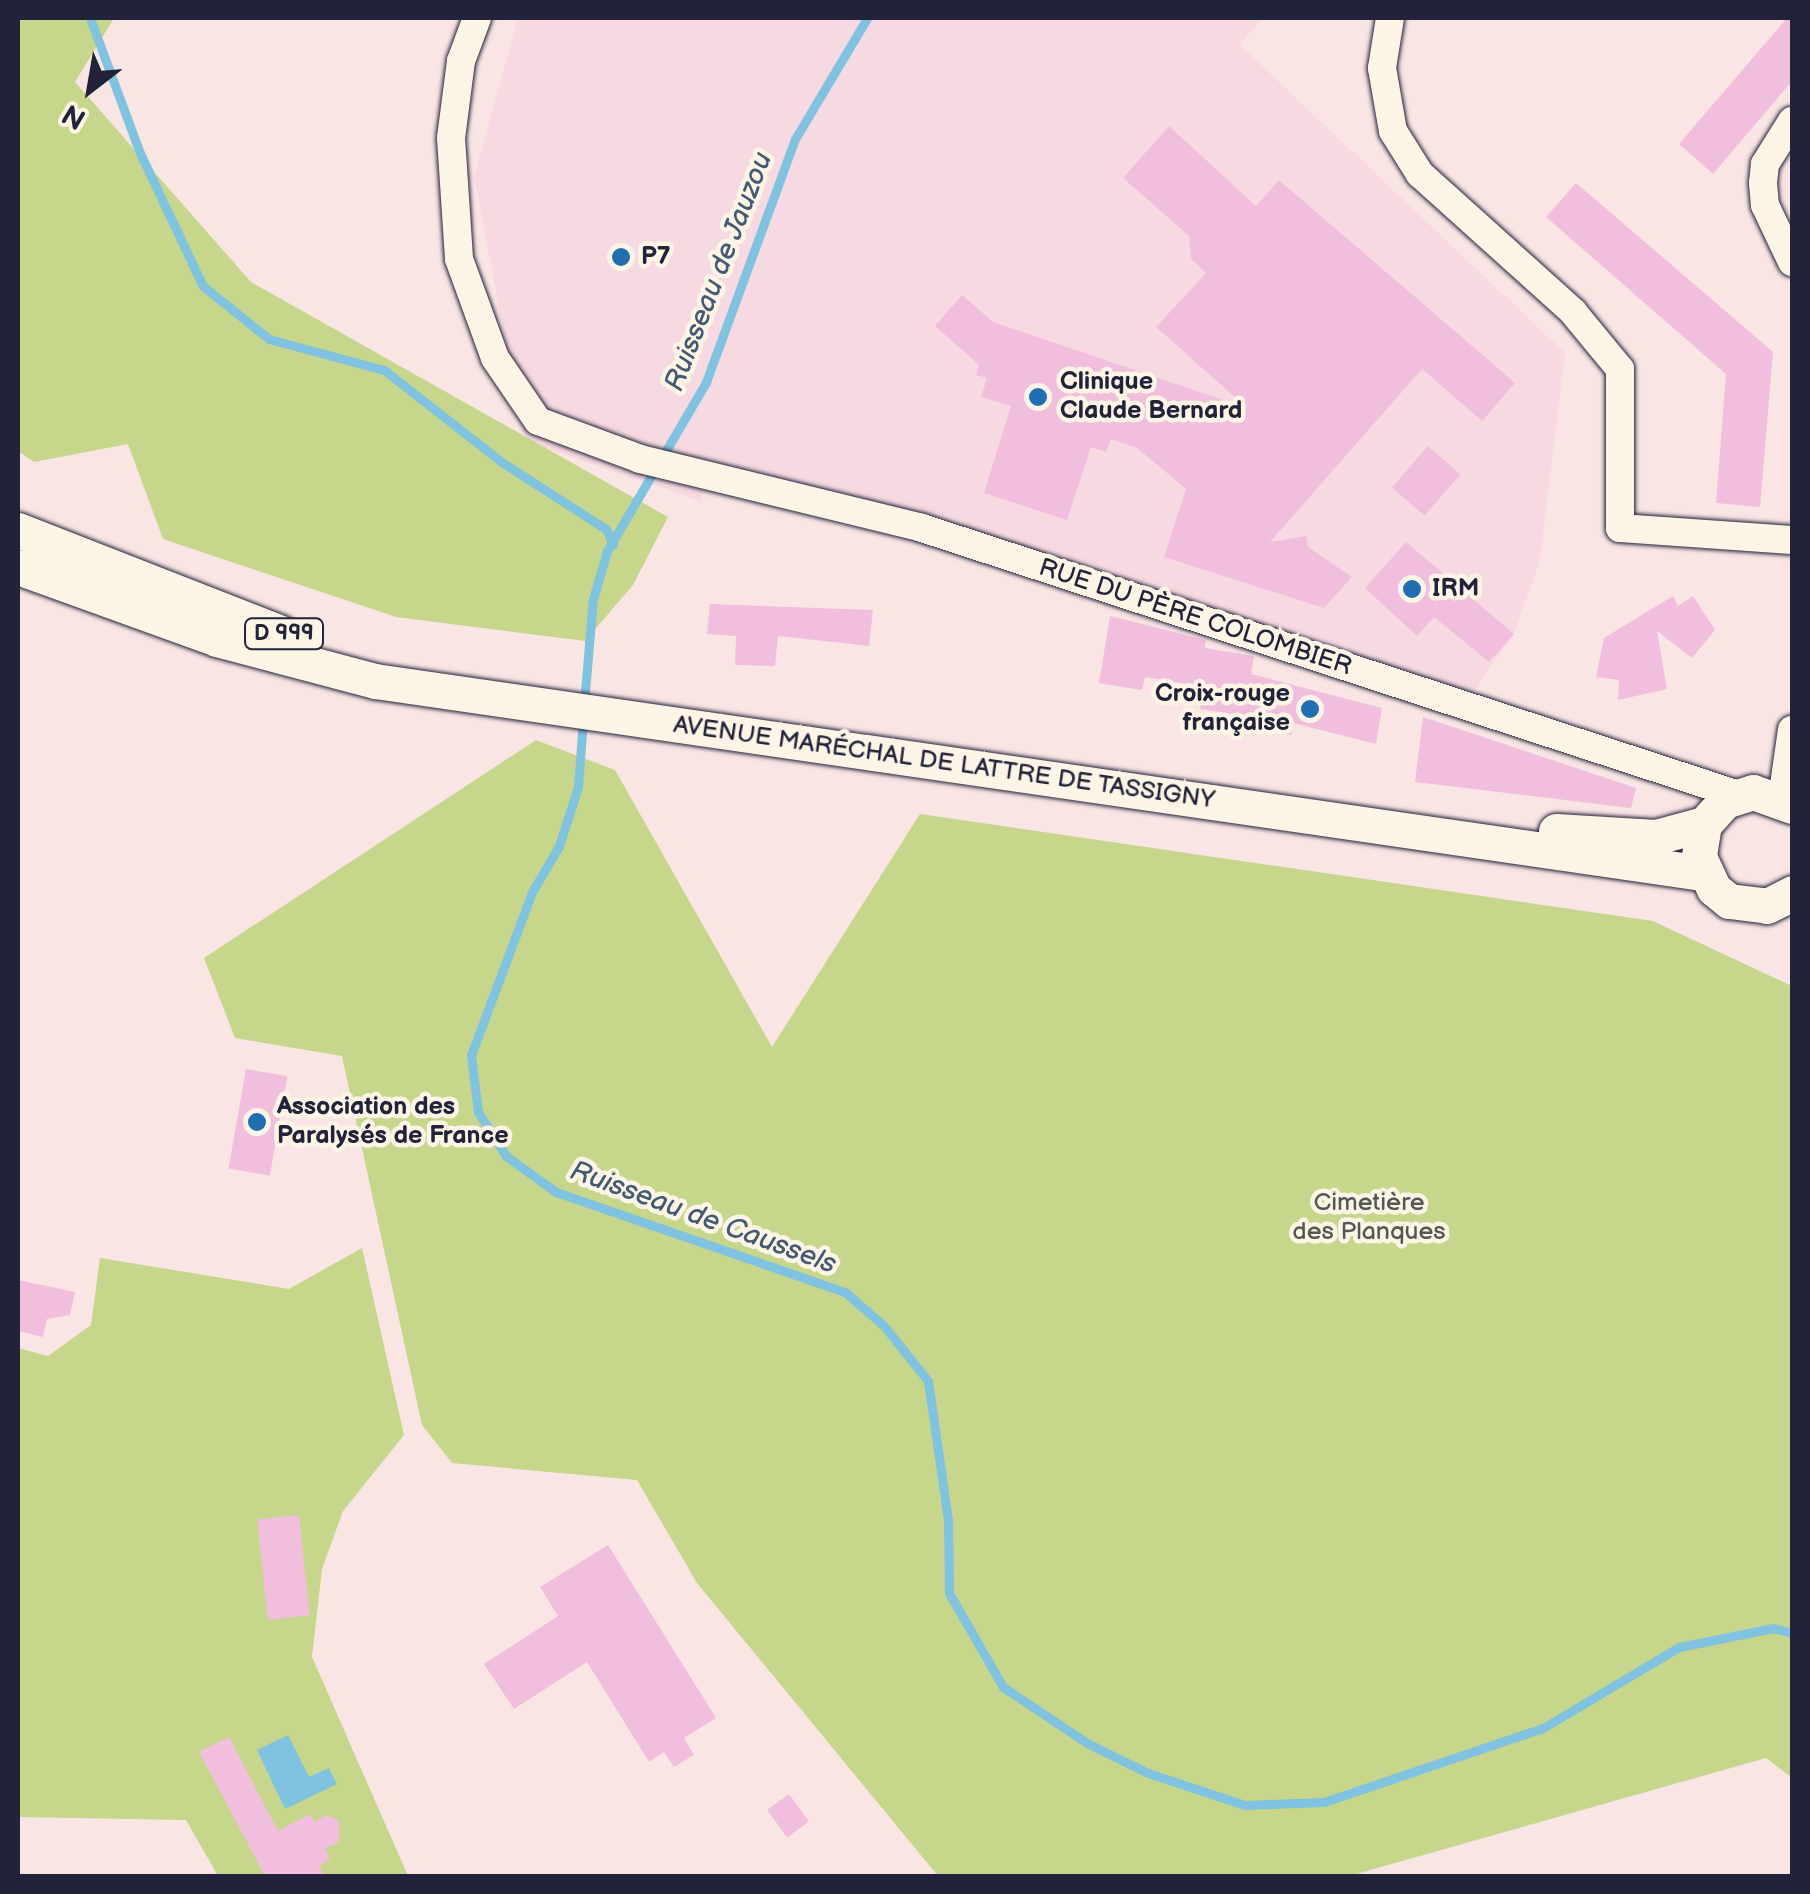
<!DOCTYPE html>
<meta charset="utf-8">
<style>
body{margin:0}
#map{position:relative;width:1810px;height:1894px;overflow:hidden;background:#f9e5e3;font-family:"Balsamiq Sans",sans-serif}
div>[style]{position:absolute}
.built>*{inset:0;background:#f7dae1}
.green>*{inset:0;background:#c6d68a}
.water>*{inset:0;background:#7fc3e0}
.stream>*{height:9px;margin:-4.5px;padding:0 4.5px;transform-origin:4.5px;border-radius:4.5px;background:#7fc3e0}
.building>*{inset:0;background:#f1bfdd;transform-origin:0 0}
.roads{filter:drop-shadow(0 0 2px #22223b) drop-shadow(0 0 2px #22223b)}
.minor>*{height:28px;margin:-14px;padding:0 14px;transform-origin:14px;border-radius:14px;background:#fcf5e5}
.major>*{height:35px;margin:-17.5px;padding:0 17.5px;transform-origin:17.5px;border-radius:17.5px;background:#fcf5e5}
.dots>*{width:28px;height:28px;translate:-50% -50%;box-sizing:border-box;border:5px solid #fcf5e5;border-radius:50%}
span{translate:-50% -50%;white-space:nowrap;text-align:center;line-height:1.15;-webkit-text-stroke:9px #fcf5e5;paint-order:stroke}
.shield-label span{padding:2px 8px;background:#fcf5e5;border:2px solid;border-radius:8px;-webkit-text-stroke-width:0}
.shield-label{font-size:22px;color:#22223b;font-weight:700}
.poi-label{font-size:25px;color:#22223b;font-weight:700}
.left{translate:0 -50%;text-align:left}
.right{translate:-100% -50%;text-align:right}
.street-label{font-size:25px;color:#22223b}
.park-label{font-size:25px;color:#535853}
.water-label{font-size:28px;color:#435a75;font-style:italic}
.frame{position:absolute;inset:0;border:20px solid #22223b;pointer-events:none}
.north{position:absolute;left:40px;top:40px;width:100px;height:100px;-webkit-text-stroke:8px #fcf5e5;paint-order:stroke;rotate:211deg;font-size:28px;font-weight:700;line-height:40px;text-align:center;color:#22223b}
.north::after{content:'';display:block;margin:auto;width:35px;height:45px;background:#22223b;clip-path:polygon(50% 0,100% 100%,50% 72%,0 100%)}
</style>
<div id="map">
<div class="built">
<div style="clip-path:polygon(518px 18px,1262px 18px,1240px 45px,1565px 353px,1540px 560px,1514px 634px,1471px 695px,924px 516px,712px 462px,700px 501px,525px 441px,474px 177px)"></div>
</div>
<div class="green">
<div style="clip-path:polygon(18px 18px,114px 18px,75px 82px,251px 282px,668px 517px,633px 585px,585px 641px,396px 617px,163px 539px,128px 444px,34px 462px,18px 451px)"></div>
<div style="clip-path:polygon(536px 740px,615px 770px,772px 1047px,920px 814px,1653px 921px,1792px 986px,1792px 1778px,1766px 1758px,1349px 1876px,938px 1876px,697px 1583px,637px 1480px,452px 1463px,422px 1425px,342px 1056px,235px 1038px,204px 958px)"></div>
<div style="clip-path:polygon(362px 1248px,404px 1435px,343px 1511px,322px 1569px,312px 1657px,408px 1876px,218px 1876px,186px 1820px,18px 1817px,18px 1348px,48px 1356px,91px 1325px,100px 1258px,289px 1289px)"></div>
</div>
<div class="water">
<div style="clip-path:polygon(288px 1735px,309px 1777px,329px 1768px,337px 1784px,285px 1809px,257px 1750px)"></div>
</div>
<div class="stream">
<div style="left:90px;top:18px;width:144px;rotate:69.7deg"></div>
<div style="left:140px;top:153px;width:147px;rotate:64.7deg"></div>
<div style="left:203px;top:286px;width:85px;rotate:38.8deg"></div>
<div style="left:269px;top:339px;width:119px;rotate:15.1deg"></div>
<div style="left:384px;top:370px;width:151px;rotate:38deg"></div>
<div style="left:503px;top:463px;width:122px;rotate:32.7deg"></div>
<div style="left:606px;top:529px;width:17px;rotate:65deg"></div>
<div style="left:584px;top:703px;width:104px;rotate:-85.1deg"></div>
<div style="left:593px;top:599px;width:50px;rotate:-73.7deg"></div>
<div style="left:607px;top:551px;width:196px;rotate:-59.6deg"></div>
<div style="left:706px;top:382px;width:259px;rotate:-69.9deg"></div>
<div style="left:795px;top:139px;width:141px;rotate:-59.2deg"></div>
<div style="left:583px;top:719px;width:68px;rotate:94.2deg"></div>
<div style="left:578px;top:787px;width:62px;rotate:107.9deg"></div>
<div style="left:559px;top:846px;width:53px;rotate:120.4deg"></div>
<div style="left:532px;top:892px;width:174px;rotate:110.5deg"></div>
<div style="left:471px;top:1055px;width:57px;rotate:83deg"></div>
<div style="left:478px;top:1112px;width:52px;rotate:57.5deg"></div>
<div style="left:506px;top:1156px;width:62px;rotate:35.8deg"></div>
<div style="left:556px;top:1192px;width:306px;rotate:19.1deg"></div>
<div style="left:845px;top:1292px;width:52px;rotate:41.1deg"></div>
<div style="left:884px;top:1326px;width:70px;rotate:51.3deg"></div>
<div style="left:928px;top:1381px;width:139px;rotate:81.8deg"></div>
<div style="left:948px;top:1519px;width:74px;rotate:89.2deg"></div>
<div style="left:949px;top:1593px;width:108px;rotate:60.1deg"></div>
<div style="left:1003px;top:1687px;width:101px;rotate:33.7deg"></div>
<div style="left:1087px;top:1743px;width:68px;rotate:26.2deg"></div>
<div style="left:1148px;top:1773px;width:102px;rotate:18.3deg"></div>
<div style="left:1245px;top:1805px;width:79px;rotate:-2.2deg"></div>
<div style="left:1324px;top:1802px;width:231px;rotate:-18.7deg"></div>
<div style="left:1543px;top:1728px;width:158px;rotate:-30.8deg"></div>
<div style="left:1679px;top:1647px;width:96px;rotate:-11.4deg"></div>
<div style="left:1773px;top:1628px;width:20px;rotate:15deg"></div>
</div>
<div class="building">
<div style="clip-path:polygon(1787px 18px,1792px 18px,1792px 81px,1713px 174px,1679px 144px)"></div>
<div style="clip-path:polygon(1169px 126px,1256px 206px,1279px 180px,1515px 383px,1482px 421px,1422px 369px,1270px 542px,1306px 536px,1308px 547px,1352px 577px,1324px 608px,1164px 557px,1186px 489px,1137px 448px,1111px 439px,1106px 452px,1091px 447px,1067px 520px,984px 493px,1011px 406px,981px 397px,987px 378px,976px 375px,979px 365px,935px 326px,962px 295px,993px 322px,1247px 408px,1156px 327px,1206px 273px,1191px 259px,1189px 236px,1123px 178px)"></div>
<div style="clip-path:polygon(1576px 183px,1773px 352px,1760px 507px,1716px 503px,1726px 374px,1546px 217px)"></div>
<div style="left:1428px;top:446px;width:43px;height:55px;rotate:41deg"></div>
<div style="clip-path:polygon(1406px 542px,1514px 634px,1489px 662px,1434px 617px,1417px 636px,1365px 588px)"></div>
<div style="clip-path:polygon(1673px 596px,1678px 606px,1693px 596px,1715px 630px,1692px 658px,1657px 631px,1667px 689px,1618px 700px,1619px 680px,1596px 677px,1604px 638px)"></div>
<div style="clip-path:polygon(710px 604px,873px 610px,869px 646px,778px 636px,775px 666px,735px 665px,736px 636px,707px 634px)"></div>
<div style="clip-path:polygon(1110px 616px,1206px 640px,1205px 648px,1254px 656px,1251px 674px,1382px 708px,1376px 744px,1293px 723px,1291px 735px,1259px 730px,1261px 718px,1200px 709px,1204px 687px,1145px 677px,1142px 690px,1099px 683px)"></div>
<div style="clip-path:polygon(1423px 717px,1636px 788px,1631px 808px,1415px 782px)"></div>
<div style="left:246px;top:1069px;width:42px;height:101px;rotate:10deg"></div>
<div style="clip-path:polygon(18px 1280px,75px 1292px,70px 1315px,47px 1319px,43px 1337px,18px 1331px)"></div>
<div style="left:299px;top:1515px;width:101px;height:42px;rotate:84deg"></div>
<div style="clip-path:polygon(608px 1545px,716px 1718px,684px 1738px,694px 1755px,674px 1767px,664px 1752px,649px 1762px,587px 1662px,514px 1709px,484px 1664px,558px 1616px,540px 1587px)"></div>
<div style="clip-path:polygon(229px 1737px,278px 1831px,310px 1814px,314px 1822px,326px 1815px,339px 1820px,339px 1842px,325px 1849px,330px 1859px,319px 1866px,325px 1876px,265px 1876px,199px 1752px)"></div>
<div style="left:789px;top:1794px;width:34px;height:27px;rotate:54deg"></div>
</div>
<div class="roads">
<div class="minor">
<div style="left:477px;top:18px;width:46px;rotate:110.4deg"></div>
<div style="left:461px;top:61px;width:78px;rotate:97.4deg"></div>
<div style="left:451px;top:138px;width:121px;rotate:86.2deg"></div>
<div style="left:459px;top:259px;width:105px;rotate:70deg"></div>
<div style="left:495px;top:358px;width:76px;rotate:55.7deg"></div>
<div style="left:538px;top:421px;width:109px;rotate:20.4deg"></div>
<div style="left:640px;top:459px;width:290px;rotate:13.7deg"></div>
<div style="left:922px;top:528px;width:860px;rotate:18.1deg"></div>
<div style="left:1390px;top:18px;width:51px;rotate:99.1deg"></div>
<div style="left:1382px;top:68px;width:64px;rotate:80.1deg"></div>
<div style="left:1393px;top:131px;width:51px;rotate:57.9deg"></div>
<div style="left:1420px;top:174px;width:206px;rotate:42deg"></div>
<div style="left:1573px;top:312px;width:74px;rotate:50.5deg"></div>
<div style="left:1620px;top:369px;width:159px;rotate:90deg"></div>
<div style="left:1620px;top:528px;width:172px;rotate:4deg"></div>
<div style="left:1792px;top:121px;width:51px;rotate:122.1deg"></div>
<div style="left:1765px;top:164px;width:19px;rotate:96deg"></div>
<div style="left:1763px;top:183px;width:22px;rotate:85deg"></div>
<div style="left:1765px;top:205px;width:63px;rotate:64.7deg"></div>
<div style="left:1782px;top:799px;width:70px;rotate:-81.8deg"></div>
</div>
<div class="major">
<div style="left:18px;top:530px;width:282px;rotate:21.4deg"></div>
<div style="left:18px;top:567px;width:212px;rotate:19.9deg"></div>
<div style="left:217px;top:639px;width:163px;rotate:14.9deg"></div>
<div style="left:375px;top:681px;width:1342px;rotate:8.23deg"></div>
<div style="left:1792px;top:806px;width:41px;rotate:-160.3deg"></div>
<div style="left:1753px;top:792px;width:29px;rotate:162deg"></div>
<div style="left:1725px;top:801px;width:31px;rotate:132deg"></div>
<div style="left:1704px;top:824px;width:33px;rotate:99deg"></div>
<div style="left:1699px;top:857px;width:35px;rotate:65deg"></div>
<div style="left:1714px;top:889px;width:19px;rotate:39deg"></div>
<div style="left:1729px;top:901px;width:38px;rotate:7deg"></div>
<div style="left:1767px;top:906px;width:28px;rotate:-27deg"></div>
<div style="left:1556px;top:831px;width:100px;rotate:3.4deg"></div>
<div style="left:1656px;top:837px;width:50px;rotate:-15.2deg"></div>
</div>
</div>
<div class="dots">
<div style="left:621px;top:257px;background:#1f6fb2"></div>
<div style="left:1038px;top:397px;background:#1f6fb2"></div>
<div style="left:1412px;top:589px;background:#1f6fb2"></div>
<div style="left:1310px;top:709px;background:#1f6fb2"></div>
<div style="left:257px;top:1122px;background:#1f6fb2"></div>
</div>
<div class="shield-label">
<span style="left:284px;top:634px">D 999</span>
</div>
<div class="poi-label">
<span class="left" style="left:641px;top:257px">P7</span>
<span class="left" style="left:1060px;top:397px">Clinique<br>Claude Bernard</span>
<span class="left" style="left:1432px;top:589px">IRM</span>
<span class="right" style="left:1290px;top:709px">Croix-rouge<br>française</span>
<span class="left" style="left:277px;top:1122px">Association des<br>Paralysés de France</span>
</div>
<div class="street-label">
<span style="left:1195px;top:618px;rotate:18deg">RUE DU PÈRE COLOMBIER</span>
<span style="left:944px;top:763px;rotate:8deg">AVENUE MARÉCHAL DE LATTRE DE TASSIGNY</span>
</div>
<div class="park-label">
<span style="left:1369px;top:1218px">Cimetière<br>des Planques</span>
</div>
<div class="water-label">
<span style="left:719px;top:272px;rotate:-69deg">Ruisseau de Jauzou</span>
<span style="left:703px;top:1218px;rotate:20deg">Ruisseau de Caussels</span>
</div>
<div class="frame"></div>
<div class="north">N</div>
</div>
